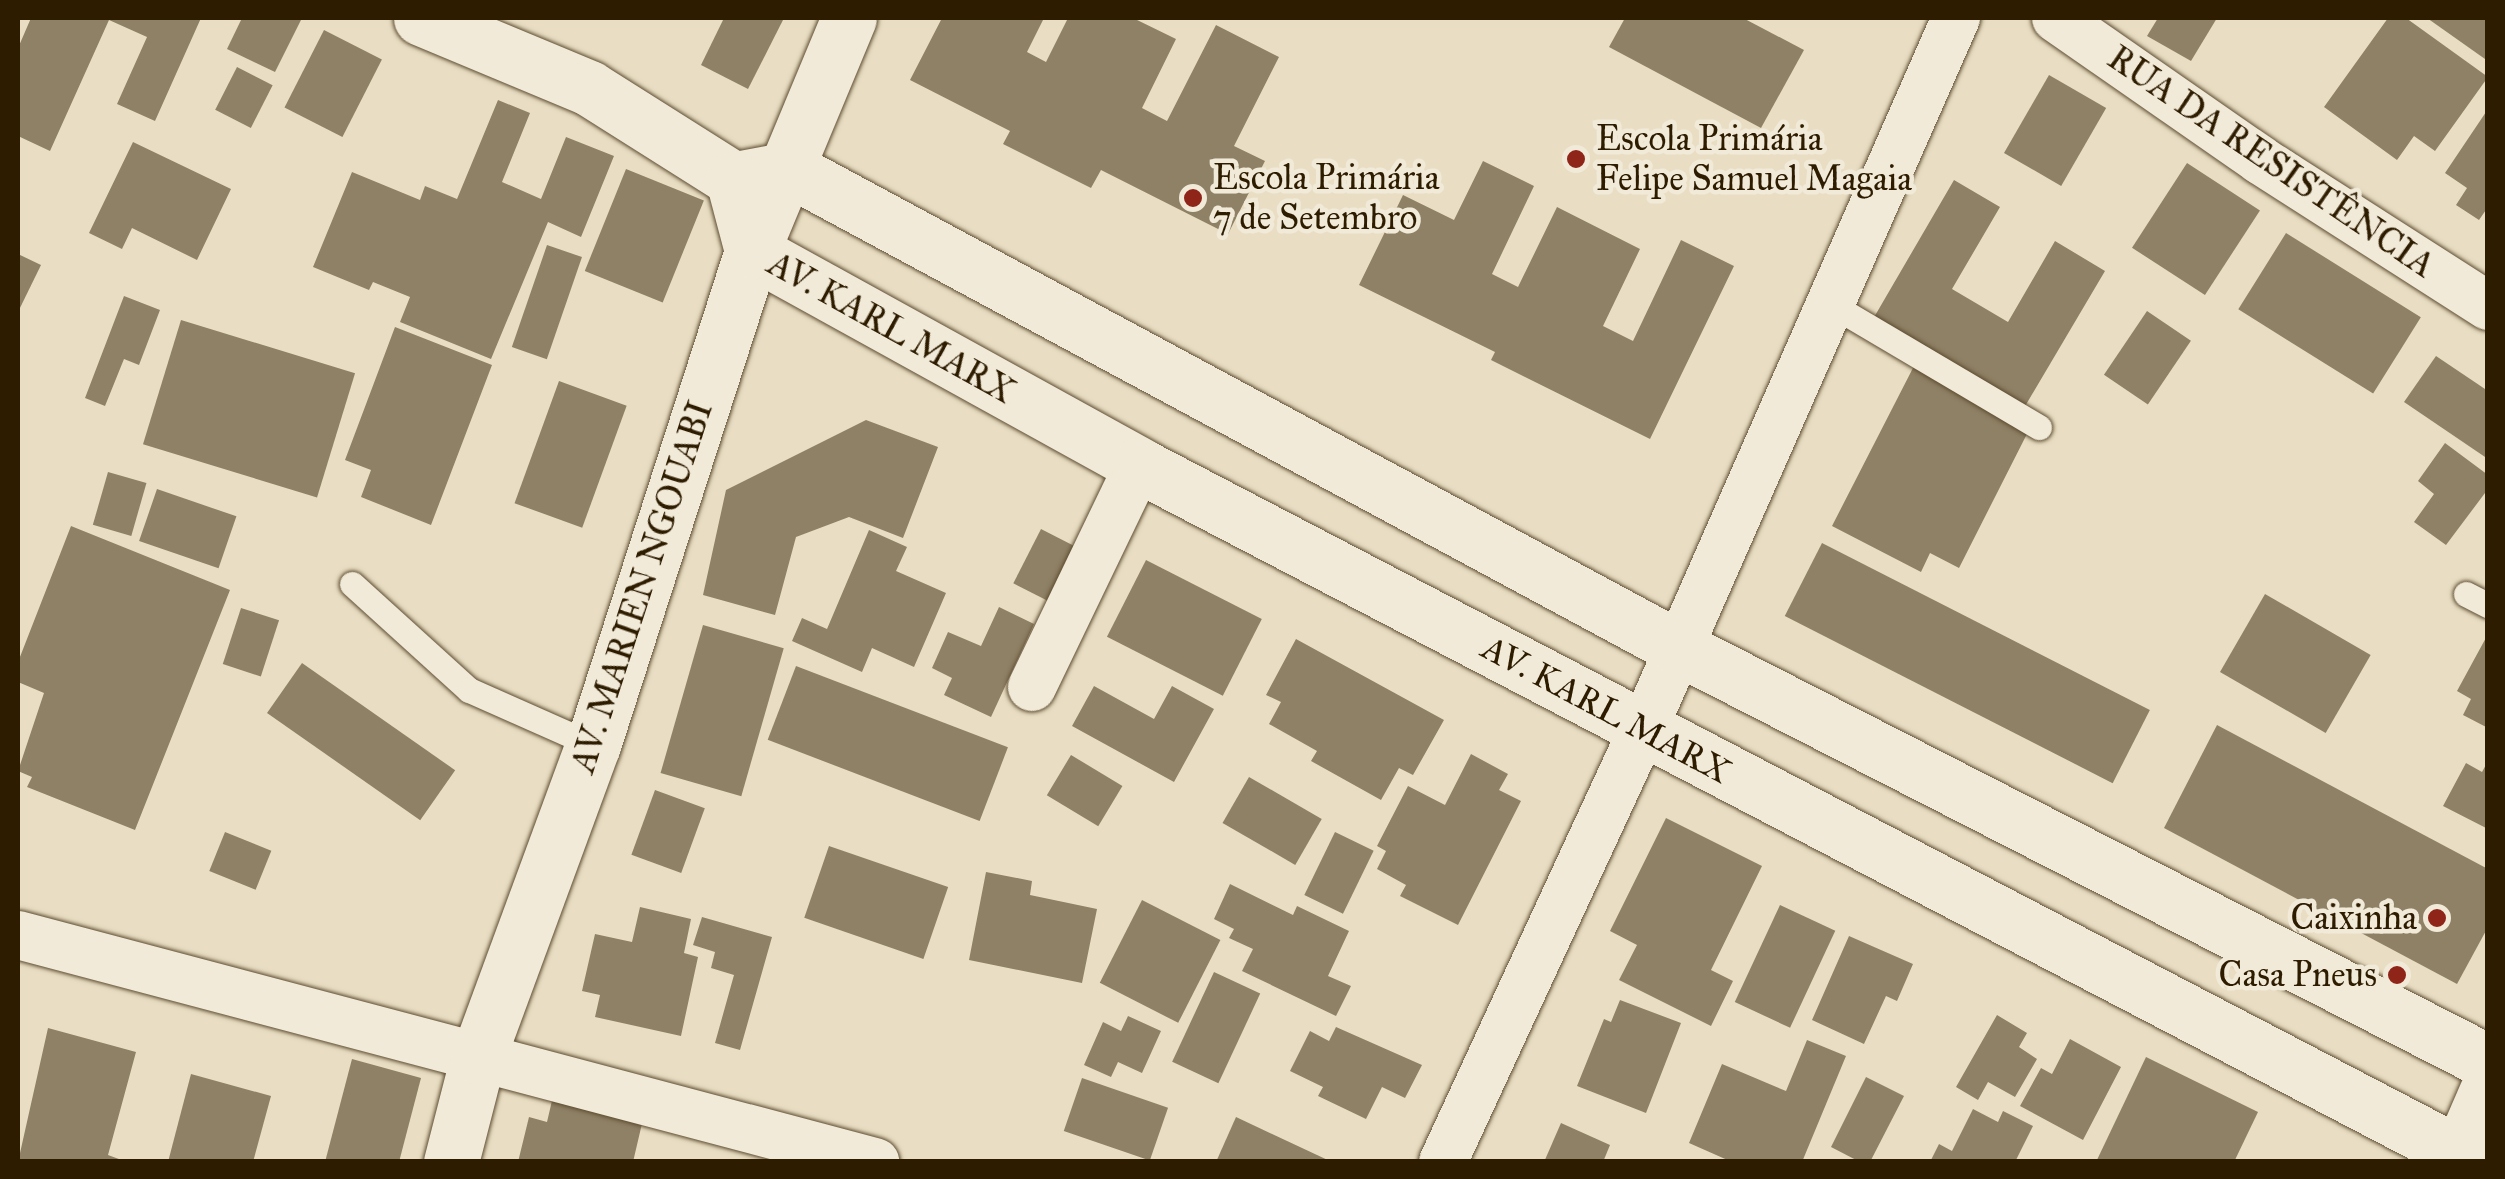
<!DOCTYPE html>
<meta charset="utf-8">
<style>
body{margin:0}
#map{position:relative;width:2505px;height:1179px;overflow:hidden;background:#e9dec3;font-family:"IM FELL Great Primer",serif}
div>[style]{position:absolute}
.building>*{inset:0;background:#8f8165;transform-origin:0 0}
.roads{filter:drop-shadow(0 0 2px #5d4c31) drop-shadow(0 0 2px #5d4c31)}
.service>*{height:25px;margin:-12.5px;padding:0 12.5px;transform-origin:12.5px;border-radius:12.5px;background:#f1ead8}
.minor>*{height:48px;margin:-24px;padding:0 24px;transform-origin:24px;border-radius:24px;background:#f1ead8}
.tertiary>*{height:55px;margin:-27.5px;padding:0 27.5px;transform-origin:27.5px;border-radius:27.5px;background:#f1ead8}
.secondary>*{height:55px;margin:-27.5px;padding:0 27.5px;transform-origin:27.5px;border-radius:27.5px;background:#f1ead8}
.dots>*{width:28px;height:28px;translate:-50% -50%;box-sizing:border-box;border:5px solid #f1ead8;border-radius:50%}
span{translate:-50% -50%;white-space:nowrap;text-align:center;line-height:1.15;-webkit-text-stroke:9px #f1ead8;paint-order:stroke}
.poi-label{font-size:35px;color:#2e1c00}
.left{translate:0 -50%;text-align:left}
.right{translate:-100% -50%;text-align:right}
.street-label{font-size:35px;color:#2e1c00}
.frame{position:absolute;inset:0;border:20px solid #2e1c00;pointer-events:none}
</style>
<div id="map">
<div class="building">
<div style="clip-path:polygon(31px 18px,201px 18px,155px 121px,117px 104px,147px 37px,109px 20px,50px 151px,18px 136px,18px 48px)"></div>
<div style="clip-path:polygon(242px 18px,302px 18px,275px 72px,227px 49px)"></div>
<div style="clip-path:polygon(724px 18px,784px 18px,748px 89px,701px 65px)"></div>
<div style="clip-path:polygon(942px 18px,1044px 18px,1027px 52px,1046px 62px,1068px 18px,1133px 18px,1176px 39px,1142px 108px,1167px 121px,1216px 25px,1279px 57px,1234px 146px,1265px 161px,1228px 234px,1101px 170px,1091px 188px,1003px 144px,1010px 131px,910px 80px)"></div>
<div style="clip-path:polygon(1625px 18px,1743px 18px,1804px 50px,1761px 128px,1609px 47px)"></div>
<div style="clip-path:polygon(2158px 18px,2217px 18px,2191px 61px,2147px 36px)"></div>
<div style="clip-path:polygon(2388px 18px,2406px 18px,2488px 77px,2435px 151px,2414px 136px,2397px 160px,2324px 107px)"></div>
<div style="clip-path:polygon(2427px 18px,2488px 18px,2488px 56px,2485px 59px)"></div>
<div style="left:324px;top:30px;width:65px;height:87px;rotate:27deg"></div>
<div style="left:237px;top:67px;width:40px;height:48px;rotate:27deg"></div>
<div style="left:2049px;top:75px;width:66px;height:90px;rotate:30deg"></div>
<div style="clip-path:polygon(498px 100px,530px 113px,502px 182px,541px 199px,566px 137px,614px 156px,581px 237px,548px 222px,491px 359px,400px 322px,410px 297px,373px 282px,369px 290px,313px 267px,352px 172px,420px 200px,425px 186px,457px 199px)"></div>
<div style="clip-path:polygon(2488px 109px,2488px 207px,2479px 220px,2456px 205px,2467px 188px,2445px 173px)"></div>
<div style="clip-path:polygon(133px 142px,231px 189px,197px 260px,132px 228px,122px 249px,89px 233px)"></div>
<div style="clip-path:polygon(1483px 161px,1534px 186px,1492px 274px,1518px 287px,1557px 207px,1640px 249px,1603px 326px,1633px 341px,1681px 240px,1734px 266px,1650px 439px,1491px 360px,1495px 352px,1359px 285px,1403px 195px,1454px 220px)"></div>
<div style="left:2187px;top:163px;width:87px;height:101px;rotate:33deg"></div>
<div style="left:626px;top:169px;width:84px;height:110px;rotate:22deg"></div>
<div style="clip-path:polygon(1954px 180px,2000px 207px,1952px 289px,2008px 322px,2055px 241px,2105px 271px,2024px 408px,1873px 319px)"></div>
<div style="left:2286px;top:233px;width:159px;height:90px;rotate:32deg"></div>
<div style="left:547px;top:245px;width:37px;height:108px;rotate:19deg"></div>
<div style="clip-path:polygon(18px 254px,41px 265px,18px 312px)"></div>
<div style="clip-path:polygon(124px 296px,160px 310px,139px 365px,124px 359px,105px 406px,85px 398px)"></div>
<div style="left:2147px;top:311px;width:53px;height:77px;rotate:34deg"></div>
<div style="left:181px;top:320px;width:182px;height:130px;rotate:17deg"></div>
<div style="clip-path:polygon(395px 327px,492px 365px,431px 525px,361px 497px,371px 470px,345px 460px)"></div>
<div style="clip-path:polygon(2436px 356px,2488px 391px,2488px 459px,2404px 402px)"></div>
<div style="clip-path:polygon(1914px 366px,2031px 426px,1959px 568px,1930px 553px,1921px 572px,1832px 526px)"></div>
<div style="left:559px;top:381px;width:72px;height:130px;rotate:20deg"></div>
<div style="clip-path:polygon(866px 420px,938px 447px,903px 538px,849px 517px,796px 537px,775px 615px,703px 595px,726px 490px)"></div>
<div style="clip-path:polygon(2445px 443px,2488px 475px,2488px 489px,2446px 545px,2414px 522px,2434px 494px,2418px 481px)"></div>
<div style="left:108px;top:472px;width:40px;height:55px;rotate:16deg"></div>
<div style="left:157px;top:489px;width:84px;height:55px;rotate:19deg"></div>
<div style="clip-path:polygon(71px 526px,230px 590px,135px 830px,27px 787px,32px 777px,18px 771px,44px 693px,18px 682px,18px 662px)"></div>
<div style="left:1041px;top:529px;width:39px;height:61px;rotate:27deg"></div>
<div style="clip-path:polygon(869px 530px,907px 547px,896px 571px,946px 593px,914px 667px,872px 648px,862px 672px,792px 641px,802px 618px,827px 629px)"></div>
<div style="left:1822px;top:543px;width:368px;height:82px;rotate:27deg"></div>
<div style="left:1146px;top:560px;width:130px;height:86px;rotate:27deg"></div>
<div style="left:2265px;top:594px;width:122px;height:90px;rotate:30deg"></div>
<div style="clip-path:polygon(999px 607px,1034px 624px,991px 717px,944px 695px,952px 678px,932px 668px,948px 632px,981px 646px)"></div>
<div style="left:241px;top:608px;width:40px;height:59px;rotate:18deg"></div>
<div style="left:703px;top:625px;width:84px;height:154px;rotate:16deg"></div>
<div style="clip-path:polygon(2488px 634px,2488px 728px,2463px 715px,2471px 699px,2457px 691px)"></div>
<div style="clip-path:polygon(1296px 639px,1444px 720px,1413px 775px,1399px 768px,1381px 800px,1311px 761px,1317px 751px,1269px 724px,1281px 702px,1266px 695px)"></div>
<div style="left:302px;top:663px;width:187px;height:61px;rotate:35deg"></div>
<div style="left:796px;top:666px;width:227px;height:79px;rotate:21deg"></div>
<div style="clip-path:polygon(1094px 686px,1154px 719px,1172px 686px,1214px 709px,1174px 782px,1072px 726px)"></div>
<div style="clip-path:polygon(2217px 725px,2488px 869px,2488px 927px,2457px 984px,2164px 828px)"></div>
<div style="clip-path:polygon(1471px 754px,1508px 774px,1499px 790px,1521px 801px,1458px 925px,1400px 896px,1406px 885px,1377px 869px,1386px 851px,1377px 846px,1408px 786px,1445px 805px)"></div>
<div style="left:1071px;top:755px;width:60px;height:47px;rotate:31deg"></div>
<div style="clip-path:polygon(2488px 761px,2488px 829px,2443px 806px,2466px 763px,2482px 772px)"></div>
<div style="left:1249px;top:777px;width:84px;height:53px;rotate:30deg"></div>
<div style="left:655px;top:790px;width:53px;height:69px;rotate:20deg"></div>
<div style="clip-path:polygon(1666px 818px,1762px 866px,1711px 970px,1733px 981px,1711px 1026px,1619px 980px,1637px 945px,1610px 931px)"></div>
<div style="left:225px;top:832px;width:50px;height:42px;rotate:22deg"></div>
<div style="left:1335px;top:832px;width:43px;height:70px;rotate:26deg"></div>
<div style="left:829px;top:846px;width:126px;height:76px;rotate:19deg"></div>
<div style="clip-path:polygon(986px 872px,1032px 881px,1030px 895px,1097px 909px,1082px 983px,969px 960px)"></div>
<div style="clip-path:polygon(1230px 884px,1293px 915px,1297px 906px,1349px 931px,1328px 976px,1351px 986px,1336px 1016px,1242px 971px,1253px 949px,1229px 938px,1234px 929px,1214px 919px)"></div>
<div style="left:1142px;top:900px;width:88px;height:93px;rotate:27deg"></div>
<div style="left:1780px;top:905px;width:61px;height:107px;rotate:25deg"></div>
<div style="clip-path:polygon(640px 907px,691px 919px,684px 953px,698px 957px,681px 1036px,595px 1017px,600px 995px,582px 991px,595px 934px,632px 942px)"></div>
<div style="clip-path:polygon(702px 917px,772px 937px,740px 1050px,715px 1043px,734px 975px,711px 968px,715px 952px,693px 945px)"></div>
<div style="clip-path:polygon(1849px 936px,1913px 964px,1897px 1001px,1886px 996px,1864px 1044px,1812px 1020px)"></div>
<div style="left:1214px;top:972px;width:51px;height:99px;rotate:25deg"></div>
<div style="clip-path:polygon(1620px 1000px,1681px 1023px,1646px 1113px,1577px 1086px,1604px 1019px,1611px 1022px)"></div>
<div style="clip-path:polygon(1997px 1015px,2027px 1033px,2019px 1047px,2037px 1059px,2015px 1097px,1988px 1082px,1978px 1100px,1956px 1087px)"></div>
<div style="clip-path:polygon(1128px 1016px,1161px 1031px,1142px 1073px,1118px 1062px,1111px 1077px,1084px 1065px,1103px 1022px,1121px 1031px)"></div>
<div style="clip-path:polygon(1336px 1027px,1422px 1065px,1405px 1098px,1382px 1087px,1366px 1119px,1318px 1096px,1323px 1087px,1290px 1071px,1310px 1031px,1329px 1041px)"></div>
<div style="clip-path:polygon(48px 1028px,136px 1052px,108px 1155px,127px 1162px,18px 1162px)"></div>
<div style="clip-path:polygon(2070px 1039px,2121px 1067px,2083px 1140px,2020px 1106px,2041px 1068px,2052px 1074px)"></div>
<div style="clip-path:polygon(1807px 1040px,1846px 1056px,1802px 1162px,1732px 1162px,1689px 1143px,1722px 1064px,1786px 1091px)"></div>
<div style="clip-path:polygon(2146px 1057px,2258px 1112px,2234px 1162px,2096px 1162px)"></div>
<div style="clip-path:polygon(352px 1059px,421px 1078px,399px 1162px,325px 1162px)"></div>
<div style="clip-path:polygon(191px 1074px,271px 1096px,253px 1162px,168px 1162px)"></div>
<div style="clip-path:polygon(1866px 1077px,1904px 1096px,1870px 1162px,1860px 1162px,1831px 1147px)"></div>
<div style="left:1082px;top:1078px;width:91px;height:56px;rotate:19deg"></div>
<div style="clip-path:polygon(554px 1092px,644px 1115px,633px 1162px,518px 1162px,529px 1117px,547px 1122px)"></div>
<div style="clip-path:polygon(1973px 1109px,1998px 1122px,2003px 1111px,2033px 1126px,2015px 1162px,1930px 1162px,1939px 1144px,1952px 1151px)"></div>
<div style="clip-path:polygon(1236px 1117px,1332px 1162px,1216px 1162px)"></div>
<div style="clip-path:polygon(1561px 1123px,1610px 1145px,1603px 1162px,1544px 1162px)"></div>
</div>
<div class="roads">
<div class="service">
<div style="left:1829px;top:303px;width:244px;rotate:30.6deg"></div>
<div style="left:352px;top:584px;width:158px;rotate:42.2deg"></div>
<div style="left:469px;top:690px;width:136px;rotate:23.9deg"></div>
<div style="left:2466px;top:594px;width:25px;rotate:27deg"></div>
</div>
<div class="minor">
<div style="left:2056px;top:18px;width:249px;rotate:34.8deg"></div>
<div style="left:2260px;top:160px;width:271px;rotate:32.6deg"></div>
<div style="left:1032px;top:687px;width:246px;rotate:-64.3deg"></div>
<div style="left:18px;top:935px;width:887px;rotate:14.84deg"></div>
<div style="left:1443px;top:1162px;width:476px;rotate:-65.2deg"></div>
<div style="left:1643px;top:730px;width:778px;rotate:-66.27deg"></div>
<div style="left:2453px;top:1162px;width:88px;rotate:-66.6deg"></div>
</div>
<div class="tertiary">
<div style="left:421px;top:18px;width:182px;rotate:22.6deg"></div>
<div style="left:589px;top:88px;width:170px;rotate:32.3deg"></div>
<div style="left:741px;top:178px;width:49px;rotate:-10.6deg"></div>
<div style="left:789px;top:169px;width:1008px;rotate:28.29deg"></div>
<div style="left:1677px;top:647px;width:911px;rotate:27.1deg"></div>
<div style="left:733px;top:179px;width:74px;rotate:75.2deg"></div>
<div style="left:752px;top:251px;width:442px;rotate:28.9deg"></div>
<div style="left:1139px;top:465px;width:1507px;rotate:27.55deg"></div>
</div>
<div class="secondary">
<div style="left:451px;top:1162px;width:108px;rotate:-75.6deg"></div>
<div style="left:478px;top:1057px;width:333px;rotate:-69.8deg"></div>
<div style="left:593px;top:745px;width:519px;rotate:-72.16deg"></div>
<div style="left:752px;top:251px;width:252px;rotate:-67.4deg"></div>
</div>
</div>
<div class="dots">
<div style="left:1576px;top:159px;background:#8f2418"></div>
<div style="left:1193px;top:198px;background:#8f2418"></div>
<div style="left:2437px;top:918px;background:#8f2418"></div>
<div style="left:2397px;top:975px;background:#8f2418"></div>
</div>
<div class="poi-label">
<span class="left" style="left:1596px;top:159px">Escola Primária<br>Felipe Samuel Magaia</span>
<span class="left" style="left:1213px;top:198px">Escola Primária<br>7 de Setembro</span>
<span class="right" style="left:2417px;top:918px">Caixinha</span>
<span class="right" style="left:2377px;top:975px">Casa Pneus</span>
</div>
<div class="street-label">
<span style="left:2271px;top:162px;rotate:34deg">RUA DA RESISTÊNCIA</span>
<span style="left:891px;top:328px;rotate:29deg">AV. KARL MARX</span>
<span style="left:642px;top:587px;rotate:-72deg">AV. MARIEN NGOUABI</span>
<span style="left:1606px;top:710px;rotate:28deg">AV. KARL MARX</span>
</div>
<div class="frame"></div>
</div>
